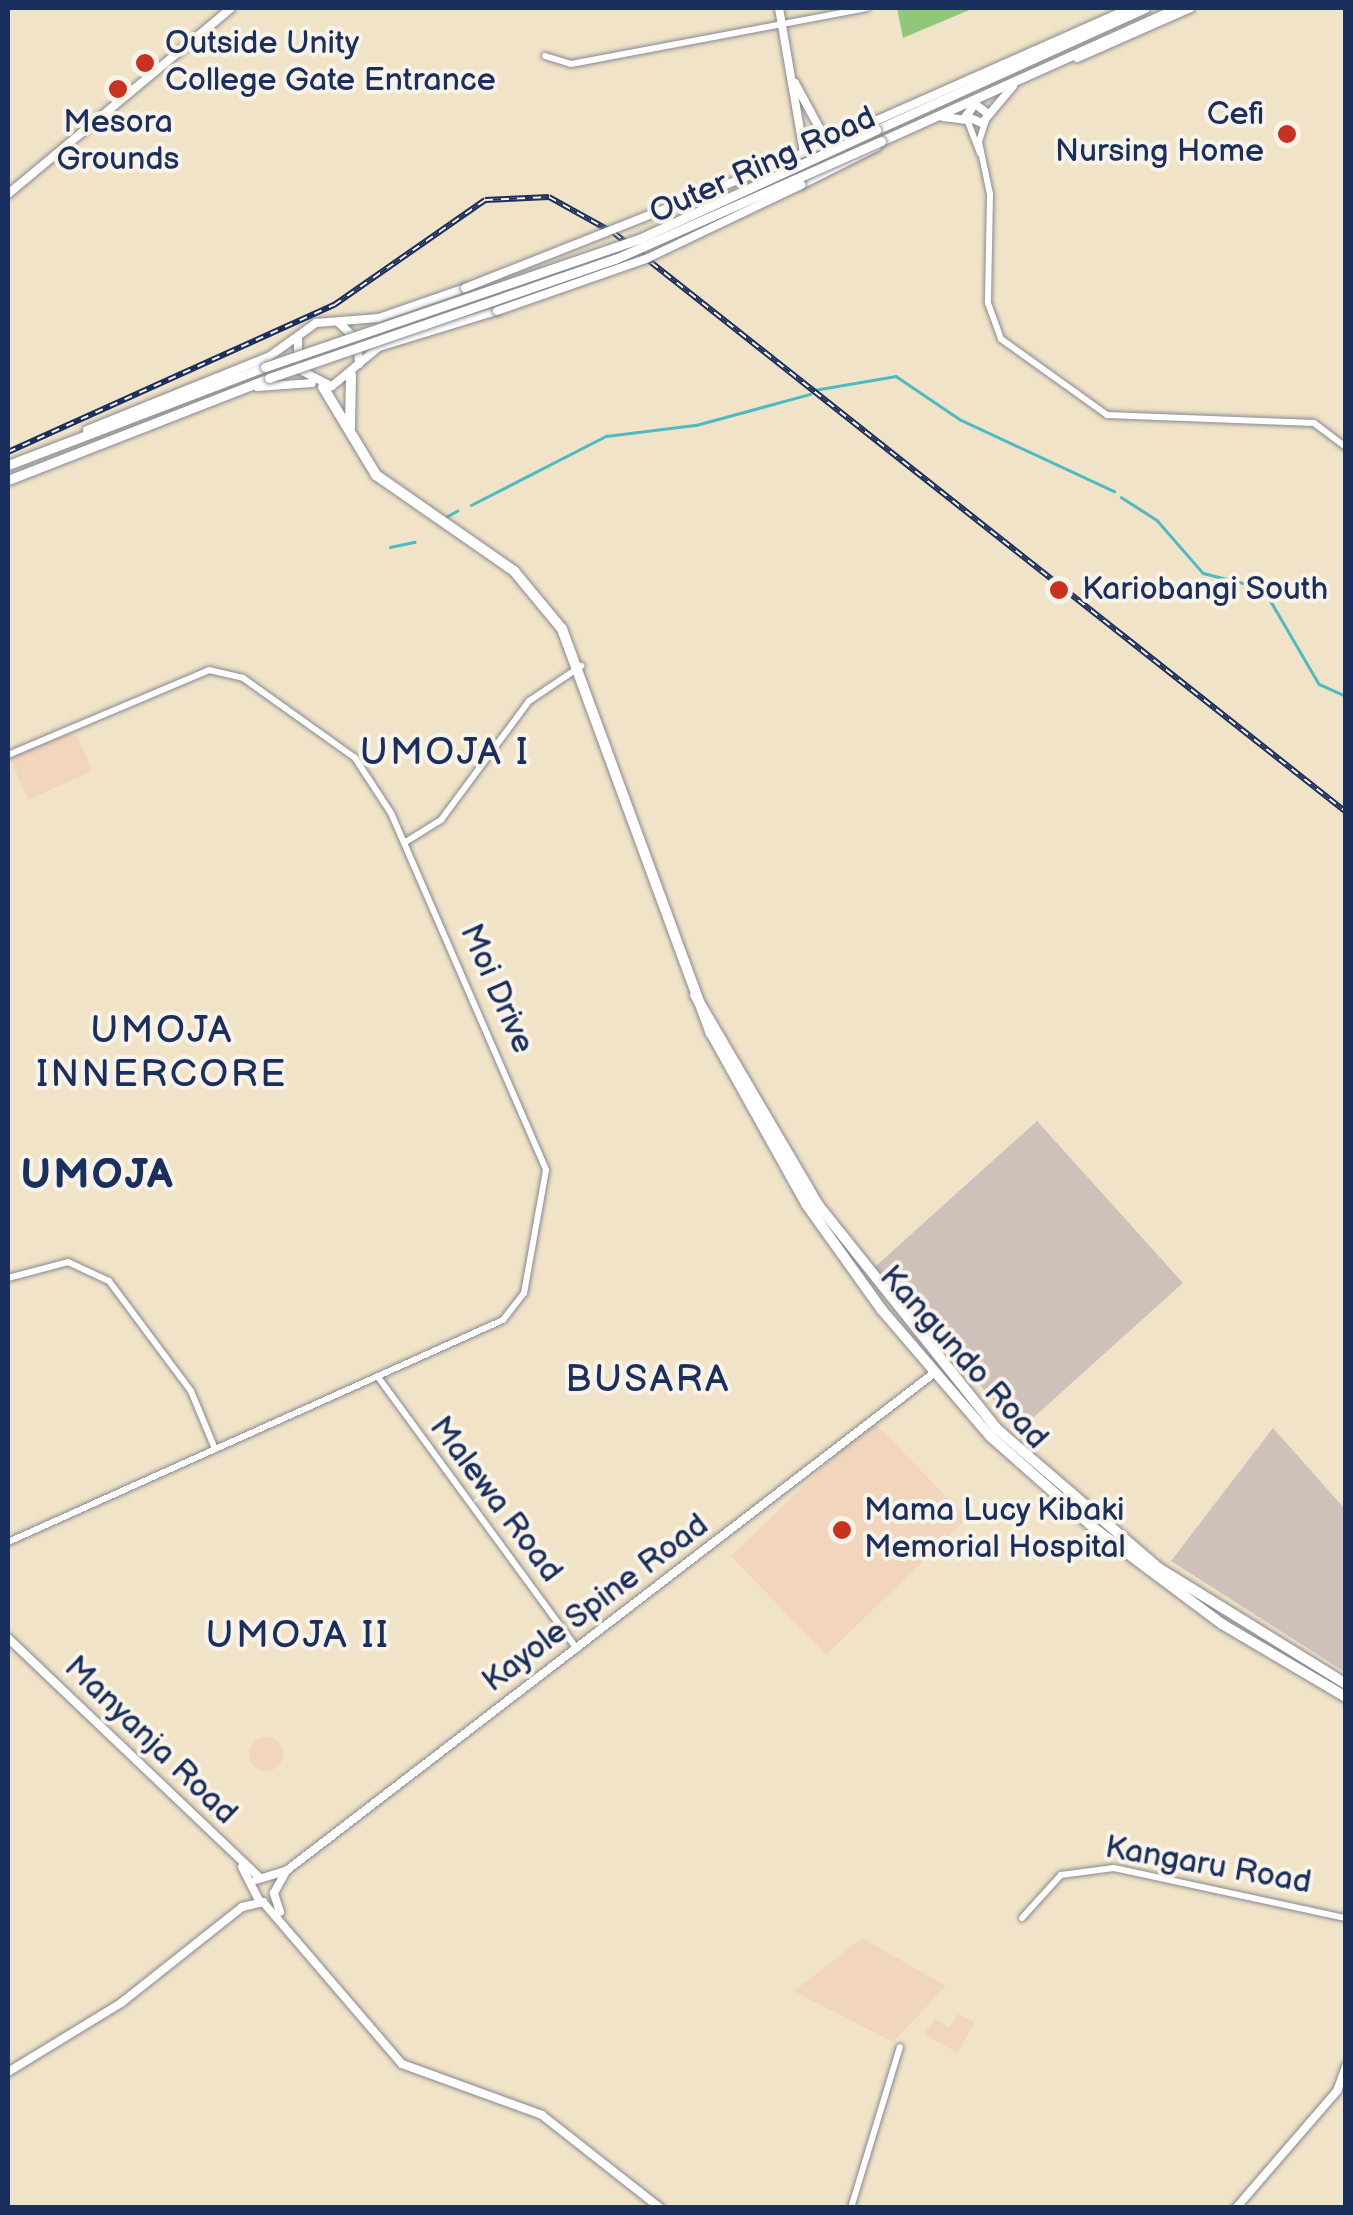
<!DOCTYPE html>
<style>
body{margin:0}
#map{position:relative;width:1353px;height:2215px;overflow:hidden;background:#f1e3c7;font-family:"Balsamiq Sans",sans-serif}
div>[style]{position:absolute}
.built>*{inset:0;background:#f1d5bd;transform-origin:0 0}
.round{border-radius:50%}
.industrial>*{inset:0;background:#cec1ba;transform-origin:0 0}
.green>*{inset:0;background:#90c87b}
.stream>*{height:2.5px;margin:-1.25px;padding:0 1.25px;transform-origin:1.25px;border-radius:1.25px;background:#4dbbc4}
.roads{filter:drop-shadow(0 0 2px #868992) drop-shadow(0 0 2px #868992)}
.tertiary>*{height:6px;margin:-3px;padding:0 3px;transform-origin:3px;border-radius:3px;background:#fff}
.secondary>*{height:8px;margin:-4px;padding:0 4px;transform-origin:4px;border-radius:4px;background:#fff}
.primary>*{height:9px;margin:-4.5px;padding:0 4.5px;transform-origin:4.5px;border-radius:4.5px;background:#fff}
.trunk>*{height:10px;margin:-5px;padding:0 5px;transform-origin:5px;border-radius:5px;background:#fff}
.rail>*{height:6px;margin-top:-3px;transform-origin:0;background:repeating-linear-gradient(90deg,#f7f3e8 0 8px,#1b2f5e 0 16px);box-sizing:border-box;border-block:2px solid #1b2f5e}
.bridges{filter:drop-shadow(0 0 2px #868992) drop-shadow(0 0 2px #868992)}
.secondary-bridge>*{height:8px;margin:-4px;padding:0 4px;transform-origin:4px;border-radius:4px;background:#fff}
.primary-bridge>*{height:9px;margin:-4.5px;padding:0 4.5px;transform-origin:4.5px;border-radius:4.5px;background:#fff}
.dots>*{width:28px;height:28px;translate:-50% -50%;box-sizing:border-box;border:5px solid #f7f3e8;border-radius:50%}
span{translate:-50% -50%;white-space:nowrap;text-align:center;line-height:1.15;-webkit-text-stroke:8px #f7f3e8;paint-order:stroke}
.poi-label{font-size:32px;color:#1b2f5e}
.left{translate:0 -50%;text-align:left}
.right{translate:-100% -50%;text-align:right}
.street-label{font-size:32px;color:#1b2f5e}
.quarter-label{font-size:38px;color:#1b2f5e;letter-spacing:2.5px}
.district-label{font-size:42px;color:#1b2f5e;font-weight:700;letter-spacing:2.5px}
.frame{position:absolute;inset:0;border:10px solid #1b2f5e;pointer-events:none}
</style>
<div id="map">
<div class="built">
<div style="clip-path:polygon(64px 733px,78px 737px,92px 771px,28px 800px,10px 758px)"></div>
<div style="left:872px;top:1420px;width:137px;height:196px;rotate:46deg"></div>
<div class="round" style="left:249px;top:1737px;width:34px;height:34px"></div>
<div style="clip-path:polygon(862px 1938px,946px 1986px,893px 2042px,794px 1991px)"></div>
<div style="clip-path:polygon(958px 2014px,975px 2022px,958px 2053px,924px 2034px,935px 2019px,950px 2028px)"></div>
</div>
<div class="industrial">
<div style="left:1037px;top:1121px;width:218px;height:219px;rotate:48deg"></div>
<div style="clip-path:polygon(1273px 1428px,1345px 1509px,1345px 1672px,1171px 1561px)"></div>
</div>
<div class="green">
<div style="clip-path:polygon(897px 8px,974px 8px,903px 38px)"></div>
</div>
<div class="stream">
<div style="left:814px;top:390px;width:83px;rotate:-9.7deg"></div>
<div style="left:896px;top:376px;width:78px;rotate:34.1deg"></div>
<div style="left:961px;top:420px;width:169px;rotate:24.9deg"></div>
<div style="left:1121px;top:497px;width:43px;rotate:32.6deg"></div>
<div style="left:1157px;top:520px;width:70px;rotate:49deg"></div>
<div style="left:1203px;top:573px;width:62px;rotate:14deg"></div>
<div style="left:1263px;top:588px;width:111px;rotate:59.7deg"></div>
<div style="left:1319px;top:684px;width:30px;rotate:24deg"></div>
<div style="left:471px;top:505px;width:152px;rotate:-27.1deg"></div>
<div style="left:606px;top:436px;width:91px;rotate:-7deg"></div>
<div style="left:696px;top:425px;width:118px;rotate:-15.2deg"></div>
<div style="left:446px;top:517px;width:13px;rotate:-29deg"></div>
<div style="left:390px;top:547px;width:25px;rotate:-12deg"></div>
</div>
<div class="roads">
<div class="tertiary">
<div style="left:545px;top:56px;width:27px;rotate:17deg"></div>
<div style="left:571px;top:64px;width:301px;rotate:-10.7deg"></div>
<div style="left:986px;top:120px;width:23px;rotate:108deg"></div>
<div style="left:979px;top:142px;width:53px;rotate:78.1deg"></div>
<div style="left:990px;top:194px;width:109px;rotate:91.1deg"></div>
<div style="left:988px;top:303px;width:38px;rotate:70deg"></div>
<div style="left:1001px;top:339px;width:130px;rotate:35.6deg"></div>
<div style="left:1107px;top:415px;width:207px;rotate:2.2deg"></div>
<div style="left:1314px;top:423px;width:40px;rotate:37deg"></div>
<div style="left:968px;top:122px;width:34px;rotate:69deg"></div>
<div style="left:8px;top:755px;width:218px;rotate:-22.9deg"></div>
<div style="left:209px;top:670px;width:35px;rotate:13deg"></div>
<div style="left:243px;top:678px;width:138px;rotate:35.5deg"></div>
<div style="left:355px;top:758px;width:66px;rotate:56.8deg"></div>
<div style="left:391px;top:813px;width:389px;rotate:66.5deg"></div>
<div style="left:546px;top:1170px;width:125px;rotate:100.1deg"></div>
<div style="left:524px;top:1293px;width:34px;rotate:128deg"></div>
<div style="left:503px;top:1320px;width:543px;rotate:155.84deg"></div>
<div style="left:404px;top:843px;width:44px;rotate:-31.9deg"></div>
<div style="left:441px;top:820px;width:148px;rotate:-53.5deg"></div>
<div style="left:529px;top:701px;width:63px;rotate:-33.9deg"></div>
<div style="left:8px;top:1278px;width:62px;rotate:-14.9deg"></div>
<div style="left:68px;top:1262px;width:45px;rotate:24.9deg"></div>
<div style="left:109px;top:1281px;width:137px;rotate:53.3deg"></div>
<div style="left:191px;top:1391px;width:63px;rotate:67.5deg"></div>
<div style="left:378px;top:1377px;width:337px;rotate:53.8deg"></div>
<div style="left:1022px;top:1918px;width:58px;rotate:-47.8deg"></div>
<div style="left:1061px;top:1875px;width:53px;rotate:-7.5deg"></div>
<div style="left:1114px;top:1868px;width:237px;rotate:12.2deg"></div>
<div style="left:851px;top:2208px;width:168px;rotate:-73.1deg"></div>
</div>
<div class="secondary">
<div style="left:779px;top:8px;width:147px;rotate:80.2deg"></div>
<div style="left:1077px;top:58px;width:124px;rotate:-23.7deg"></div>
<div style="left:795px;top:83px;width:72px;rotate:61.6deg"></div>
<div style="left:987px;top:113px;width:15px;rotate:-143deg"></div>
<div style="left:975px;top:104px;width:15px;rotate:127deg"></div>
<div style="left:966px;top:116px;width:17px;rotate:24deg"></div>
<div style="left:982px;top:123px;width:48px;rotate:-50deg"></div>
<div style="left:943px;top:117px;width:24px;rotate:7deg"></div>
<div style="left:776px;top:165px;width:388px;rotate:-23.9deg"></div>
<div style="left:801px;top:185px;width:85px;rotate:-26.6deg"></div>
<div style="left:8px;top:194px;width:290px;rotate:-39.8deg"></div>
<div style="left:339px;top:323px;width:25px;rotate:43deg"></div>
<div style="left:357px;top:340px;width:24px;rotate:85deg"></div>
<div style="left:298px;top:339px;width:30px;rotate:90deg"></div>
<div style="left:298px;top:369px;width:38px;rotate:27deg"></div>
<div style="left:332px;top:386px;width:61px;rotate:-39.7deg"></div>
<div style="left:379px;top:347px;width:123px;rotate:-17deg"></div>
<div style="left:257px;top:387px;width:55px;rotate:-4.2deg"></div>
<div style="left:87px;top:430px;width:197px;rotate:-22deg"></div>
<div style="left:270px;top:356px;width:57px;rotate:-35.7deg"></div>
<div style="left:316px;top:323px;width:63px;rotate:-4.5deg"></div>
<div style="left:379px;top:318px;width:91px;rotate:-19.2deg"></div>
<div style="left:8px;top:1638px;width:348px;rotate:43.6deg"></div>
<div style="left:242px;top:1867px;width:38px;rotate:63deg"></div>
<div style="left:256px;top:1880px;width:31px;rotate:-17deg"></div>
<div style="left:280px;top:1912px;width:20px;rotate:-108deg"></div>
<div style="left:274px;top:1893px;width:25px;rotate:-61deg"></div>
<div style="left:286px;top:1871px;width:817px;rotate:-37.54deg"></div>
<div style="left:8px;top:2072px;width:132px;rotate:-31.4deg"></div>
<div style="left:121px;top:2003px;width:154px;rotate:-38.4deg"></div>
<div style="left:242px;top:1907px;width:22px;rotate:-13deg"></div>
<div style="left:263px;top:1902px;width:213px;rotate:49.4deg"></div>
<div style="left:402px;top:2064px;width:149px;rotate:20deg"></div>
<div style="left:542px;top:2115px;width:150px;rotate:38.2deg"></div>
<div style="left:1236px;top:2208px;width:155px;rotate:-49.2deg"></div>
<div style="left:1337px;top:2091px;width:27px;rotate:-70deg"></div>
</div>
<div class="primary">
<div style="left:876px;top:130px;width:295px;rotate:-24.4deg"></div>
<div style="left:881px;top:141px;width:325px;rotate:-24.2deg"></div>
<div style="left:8px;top:465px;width:275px;rotate:-20.9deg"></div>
<div style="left:8px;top:480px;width:280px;rotate:-21.3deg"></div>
</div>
<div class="trunk">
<div style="left:323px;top:387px;width:103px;rotate:58.9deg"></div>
<div style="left:376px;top:475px;width:168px;rotate:34.8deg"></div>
<div style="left:514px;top:571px;width:75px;rotate:50.4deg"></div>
<div style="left:562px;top:629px;width:431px;rotate:69.8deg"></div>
<div style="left:711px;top:1033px;width:196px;rotate:60.9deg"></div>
<div style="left:806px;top:1204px;width:130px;rotate:54.4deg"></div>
<div style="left:882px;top:1310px;width:166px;rotate:49.4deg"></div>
<div style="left:990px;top:1436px;width:140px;rotate:41.5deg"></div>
<div style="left:1095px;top:1529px;width:159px;rotate:36.8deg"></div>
<div style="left:1222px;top:1624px;width:144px;rotate:30.5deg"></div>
<div style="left:350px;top:428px;width:53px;rotate:-88.9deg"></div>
<div style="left:695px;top:995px;width:245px;rotate:59.6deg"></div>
<div style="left:819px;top:1206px;width:285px;rotate:51.4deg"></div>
<div style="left:997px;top:1429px;width:215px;rotate:40.7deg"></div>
<div style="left:1160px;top:1569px;width:219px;rotate:31.7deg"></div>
</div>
</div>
<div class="rail">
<div style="left:8px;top:452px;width:358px;rotate:-24.3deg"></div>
<div style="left:334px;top:305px;width:184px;rotate:-34.8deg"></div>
<div style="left:485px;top:200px;width:64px;rotate:-2.7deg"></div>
<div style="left:549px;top:197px;width:74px;rotate:29deg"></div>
<div style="left:614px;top:233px;width:933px;rotate:38.34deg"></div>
</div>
<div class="bridges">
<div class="secondary-bridge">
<div style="left:465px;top:288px;width:334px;rotate:-21.6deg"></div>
<div style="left:497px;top:311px;width:160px;rotate:-19.3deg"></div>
<div style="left:648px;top:258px;width:170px;rotate:-25.5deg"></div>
</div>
<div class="primary-bridge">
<div style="left:265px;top:367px;width:398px;rotate:-18.9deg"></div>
<div style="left:641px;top:238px;width:259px;rotate:-24.7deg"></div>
<div style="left:269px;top:378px;width:366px;rotate:-19deg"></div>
<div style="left:615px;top:259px;width:291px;rotate:-23.9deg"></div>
</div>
</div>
<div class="dots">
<div style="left:145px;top:63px;background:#c8321e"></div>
<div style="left:118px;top:89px;background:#c8321e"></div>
<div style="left:1287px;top:134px;background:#c8321e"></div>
<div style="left:1059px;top:590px;background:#c8321e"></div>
<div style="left:842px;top:1530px;background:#c8321e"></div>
</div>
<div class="poi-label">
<span class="left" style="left:165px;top:63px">Outside Unity<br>College Gate Entrance</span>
<span class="right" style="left:1264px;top:134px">Cefi<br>Nursing Home</span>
<span style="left:118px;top:142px">Mesora<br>Grounds</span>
<span class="left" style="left:1082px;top:590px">Kariobangi South</span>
<span class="left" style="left:864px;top:1530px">Mama Lucy Kibaki<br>Memorial Hospital</span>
</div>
<div class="street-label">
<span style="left:763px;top:166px;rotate:-24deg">Outer Ring Road</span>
<span style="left:496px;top:989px;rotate:66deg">Moi Drive</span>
<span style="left:963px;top:1358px;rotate:48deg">Kangundo Road</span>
<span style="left:495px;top:1500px;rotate:53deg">Malewa Road</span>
<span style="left:596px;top:1604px;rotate:-37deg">Kayole Spine Road</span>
<span style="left:150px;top:1741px;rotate:44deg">Manyanja Road</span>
<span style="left:1208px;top:1866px;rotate:10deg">Kangaru Road</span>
</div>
<div class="quarter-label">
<span style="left:445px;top:753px">UMOJA I</span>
<span style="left:162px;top:1053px">UMOJA<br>INNERCORE</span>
<span style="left:648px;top:1380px">BUSARA</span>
<span style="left:298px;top:1636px">UMOJA II</span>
</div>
<div class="district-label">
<span style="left:98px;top:1176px">UMOJA</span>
</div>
<div class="frame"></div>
</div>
